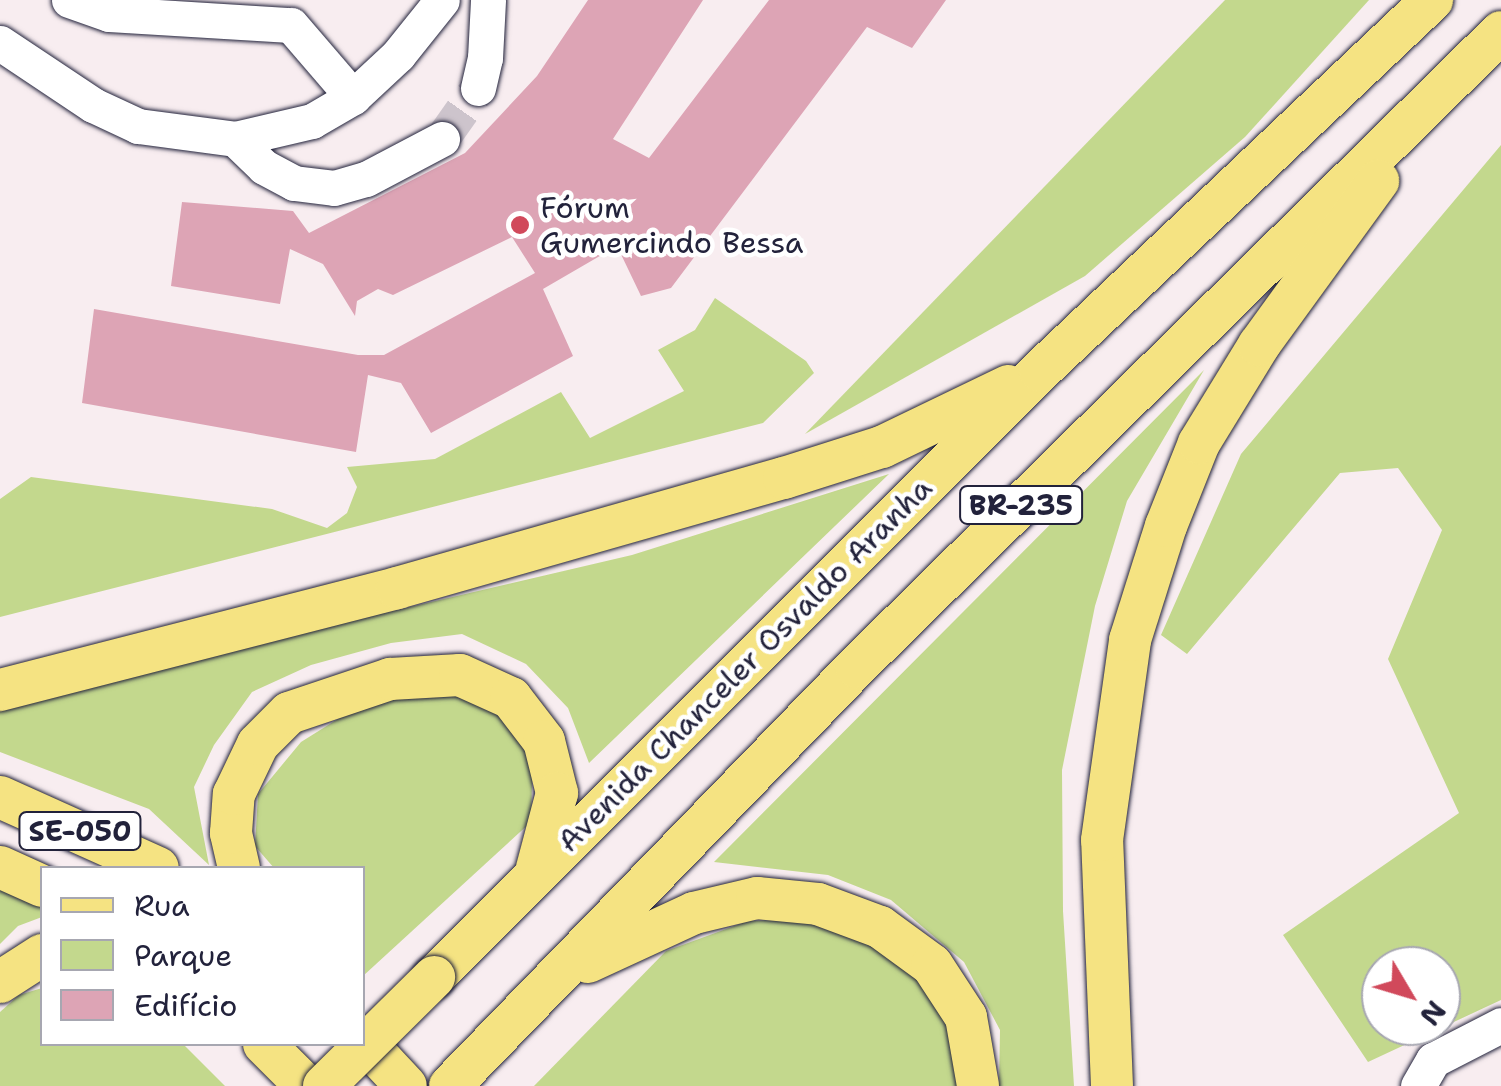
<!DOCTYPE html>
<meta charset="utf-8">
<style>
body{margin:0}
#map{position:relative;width:1501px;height:1086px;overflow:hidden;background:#f8edf0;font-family:"Shantell Sans",sans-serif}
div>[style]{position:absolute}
.green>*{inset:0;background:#c3d88d}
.building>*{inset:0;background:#dda4b5}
.minor-tunnel>*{height:35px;margin-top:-17.5px;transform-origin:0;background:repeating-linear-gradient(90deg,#cdc4cc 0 35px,transparent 0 53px)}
.roads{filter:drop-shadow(0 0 2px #22223b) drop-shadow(0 0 2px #22223b)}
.minor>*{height:35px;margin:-17.5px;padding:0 17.5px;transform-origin:17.5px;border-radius:17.5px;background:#fff}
.major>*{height:42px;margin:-21px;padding:0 21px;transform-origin:21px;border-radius:21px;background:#f5e382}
.bridges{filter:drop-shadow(0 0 2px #22223b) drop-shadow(0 0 2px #22223b)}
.major-bridge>*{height:42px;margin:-21px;padding:0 21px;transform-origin:21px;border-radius:21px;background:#f5e382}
.dots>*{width:28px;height:28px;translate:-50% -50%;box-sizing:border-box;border:5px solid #fff;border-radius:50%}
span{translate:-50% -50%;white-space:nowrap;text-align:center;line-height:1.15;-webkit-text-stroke:9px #fff;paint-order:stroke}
.shield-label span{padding:2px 8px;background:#fff;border:2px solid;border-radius:8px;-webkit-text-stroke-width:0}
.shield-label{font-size:28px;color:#22223b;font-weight:700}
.poi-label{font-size:30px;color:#22223b}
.left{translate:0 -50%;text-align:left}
.street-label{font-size:30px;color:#22223b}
.legend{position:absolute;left:40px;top:866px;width:325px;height:180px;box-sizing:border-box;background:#fff;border:2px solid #a7a7b1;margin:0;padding:12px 18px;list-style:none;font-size:30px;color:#22223b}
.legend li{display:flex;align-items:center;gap:20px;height:50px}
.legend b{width:50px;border:2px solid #a7a7b1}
.north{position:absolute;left:1361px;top:946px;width:100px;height:100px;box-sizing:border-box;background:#fff;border:2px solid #a7a7b1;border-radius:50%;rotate:128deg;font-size:28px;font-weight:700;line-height:40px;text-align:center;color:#22223b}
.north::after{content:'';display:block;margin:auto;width:35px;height:45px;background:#d1495b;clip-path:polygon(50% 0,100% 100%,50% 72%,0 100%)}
</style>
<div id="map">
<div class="green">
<div style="clip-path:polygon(1225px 0,1369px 0,1245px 137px,1085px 276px,805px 434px)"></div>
<div style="clip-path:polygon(evenodd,1501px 145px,1501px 1000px,1368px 1062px,1283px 935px,1459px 813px,1388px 659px,1442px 530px,1398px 468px,1340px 473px,1187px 654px,1161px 635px,1241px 454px,1501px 145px,1381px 966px,1441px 966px,1441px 1026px,1381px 1026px,1381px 966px)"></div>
<div style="clip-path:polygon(715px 298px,806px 361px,814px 373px,763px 423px,0 617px,0 499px,31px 477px,272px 509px,327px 528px,347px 513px,357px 487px,347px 467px,435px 459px,561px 392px,590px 438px,684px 391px,658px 350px,695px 330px)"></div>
<div style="clip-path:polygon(1204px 370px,1127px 501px,1095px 606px,1062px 770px,1063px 911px,1074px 1086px,999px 1086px,1000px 1030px,964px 962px,891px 900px,828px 875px,714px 862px)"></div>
<div style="clip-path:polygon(889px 474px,589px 763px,568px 708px,526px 664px,462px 634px,391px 643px,311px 665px,252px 692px,214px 745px,194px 787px,209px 865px,149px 809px,0 752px,0 703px,632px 555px)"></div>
<div style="clip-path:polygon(474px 686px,533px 744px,531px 822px,363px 976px,362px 868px,274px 868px,255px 846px,258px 794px,301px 742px,365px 702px)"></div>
<div style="clip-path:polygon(0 882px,42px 899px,42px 917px,18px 926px,0 944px)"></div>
<div style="clip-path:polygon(816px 919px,905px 957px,959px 1025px,967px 1086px,534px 1086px,666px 951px,748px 921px)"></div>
<div style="clip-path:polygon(42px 988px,42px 1044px,183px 1044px,225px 1086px,0 1086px,0 1012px,19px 995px)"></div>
</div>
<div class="building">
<div style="clip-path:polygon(588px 0,703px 0,613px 139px,649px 158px,769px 0,946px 0,912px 48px,867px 27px,671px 288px,641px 296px,617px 246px,543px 289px,573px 356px,431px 433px,401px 383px,368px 375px,356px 452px,82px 403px,94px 309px,358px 355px,384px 355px,535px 273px,512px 237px,393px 295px,378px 289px,357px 301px,355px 316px,323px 264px,290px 249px,280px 304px,171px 286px,182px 202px,293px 211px,309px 233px,465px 153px,537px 76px)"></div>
</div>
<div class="minor-tunnel">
<div style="left:442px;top:139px;width:62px;rotate:-54.8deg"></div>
</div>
<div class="roads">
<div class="minor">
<div style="left:69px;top:0;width:42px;rotate:19.3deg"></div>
<div style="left:109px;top:14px;width:182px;rotate:3.5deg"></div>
<div style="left:291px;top:25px;width:95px;rotate:49.3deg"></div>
<div style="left:0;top:43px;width:112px;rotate:33.7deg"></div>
<div style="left:93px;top:105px;width:50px;rotate:25deg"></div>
<div style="left:138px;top:126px;width:98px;rotate:7.6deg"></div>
<div style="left:235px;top:139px;width:79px;rotate:-13.2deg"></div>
<div style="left:312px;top:121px;width:48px;rotate:-30.3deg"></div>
<div style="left:353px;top:97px;width:62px;rotate:-43deg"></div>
<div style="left:398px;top:55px;width:70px;rotate:-51.3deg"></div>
<div style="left:478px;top:88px;width:31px;rotate:-77deg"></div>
<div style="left:485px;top:58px;width:58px;rotate:-87deg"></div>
<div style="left:235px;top:139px;width:40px;rotate:44deg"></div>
<div style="left:264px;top:167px;width:34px;rotate:28deg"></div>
<div style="left:294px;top:183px;width:40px;rotate:7.1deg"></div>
<div style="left:334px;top:188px;width:33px;rotate:-16deg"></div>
<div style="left:366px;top:179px;width:86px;rotate:-27.8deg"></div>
<div style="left:1418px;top:1086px;width:30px;rotate:-60deg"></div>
<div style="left:1433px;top:1060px;width:76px;rotate:-27.2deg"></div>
</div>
<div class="major">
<div style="left:0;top:690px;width:410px;rotate:-14.4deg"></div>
<div style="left:397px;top:588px;width:402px;rotate:-15.9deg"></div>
<div style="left:784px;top:478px;width:103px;rotate:-17.6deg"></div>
<div style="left:882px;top:447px;width:140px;rotate:-25.8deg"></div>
<div style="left:0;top:797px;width:173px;rotate:24.2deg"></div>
<div style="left:0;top:867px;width:46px;rotate:24.3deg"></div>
<div style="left:239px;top:868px;width:36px;rotate:-103deg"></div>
<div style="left:231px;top:833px;width:39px;rotate:-86deg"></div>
<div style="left:234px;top:794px;width:55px;rotate:-64.4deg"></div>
<div style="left:258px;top:744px;width:44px;rotate:-45deg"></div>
<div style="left:289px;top:713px;width:107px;rotate:-18.6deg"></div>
<div style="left:390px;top:679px;width:70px;rotate:-3.3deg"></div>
<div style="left:460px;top:675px;width:56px;rotate:24.3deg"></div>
<div style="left:511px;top:698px;width:54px;rotate:52.5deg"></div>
<div style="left:544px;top:741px;width:54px;rotate:76deg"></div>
<div style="left:557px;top:793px;width:78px;rotate:104.9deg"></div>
<div style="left:588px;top:962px;width:117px;rotate:-24.8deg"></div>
<div style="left:694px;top:913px;width:65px;rotate:-13.4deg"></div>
<div style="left:757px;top:898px;width:61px;rotate:5.6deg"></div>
<div style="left:818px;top:904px;width:66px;rotate:20.4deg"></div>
<div style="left:880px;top:927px;width:64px;rotate:36.2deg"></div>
<div style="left:932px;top:965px;width:62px;rotate:56.8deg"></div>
<div style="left:966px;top:1017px;width:70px;rotate:80.1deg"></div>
<div style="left:434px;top:977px;width:857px;rotate:-45deg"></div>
<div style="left:1040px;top:371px;width:540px;rotate:-43.42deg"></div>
<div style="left:0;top:982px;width:50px;rotate:-32.7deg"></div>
<div style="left:362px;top:1039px;width:64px;rotate:46.9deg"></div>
<div style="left:264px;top:1044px;width:59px;rotate:45deg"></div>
<div style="left:450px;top:1086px;width:583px;rotate:-45.9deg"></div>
<div style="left:856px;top:667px;width:905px;rotate:-44.55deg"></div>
<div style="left:1112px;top:1086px;width:246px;rotate:-92.3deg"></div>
<div style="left:1102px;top:840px;width:202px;rotate:-82deg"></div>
<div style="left:1130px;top:640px;width:120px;rotate:-72.5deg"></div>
<div style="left:1166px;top:526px;width:89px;rotate:-68.3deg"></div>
<div style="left:1199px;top:443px;width:115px;rotate:-58.5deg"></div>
<div style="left:1259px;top:345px;width:203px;rotate:-54deg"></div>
</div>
</div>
<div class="bridges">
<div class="major-bridge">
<div style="left:324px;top:1086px;width:155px;rotate:-44.7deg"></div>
</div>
</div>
<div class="dots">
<div style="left:520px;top:225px;background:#d1495b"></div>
</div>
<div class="shield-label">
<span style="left:1021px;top:505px">BR-235</span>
<span style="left:80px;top:831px">SE-050</span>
</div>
<div class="poi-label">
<span class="left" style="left:540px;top:225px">Fórum<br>Gumercindo Bessa</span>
</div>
<div class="street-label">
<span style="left:745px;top:665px;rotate:-45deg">Avenida Chanceler Osvaldo Aranha</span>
</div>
<ul class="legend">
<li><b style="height:12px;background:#f5e382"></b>Rua</li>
<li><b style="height:28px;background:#c3d88d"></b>Parque</li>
<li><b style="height:28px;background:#dda4b5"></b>Edifício</li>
</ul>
<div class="north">N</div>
</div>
